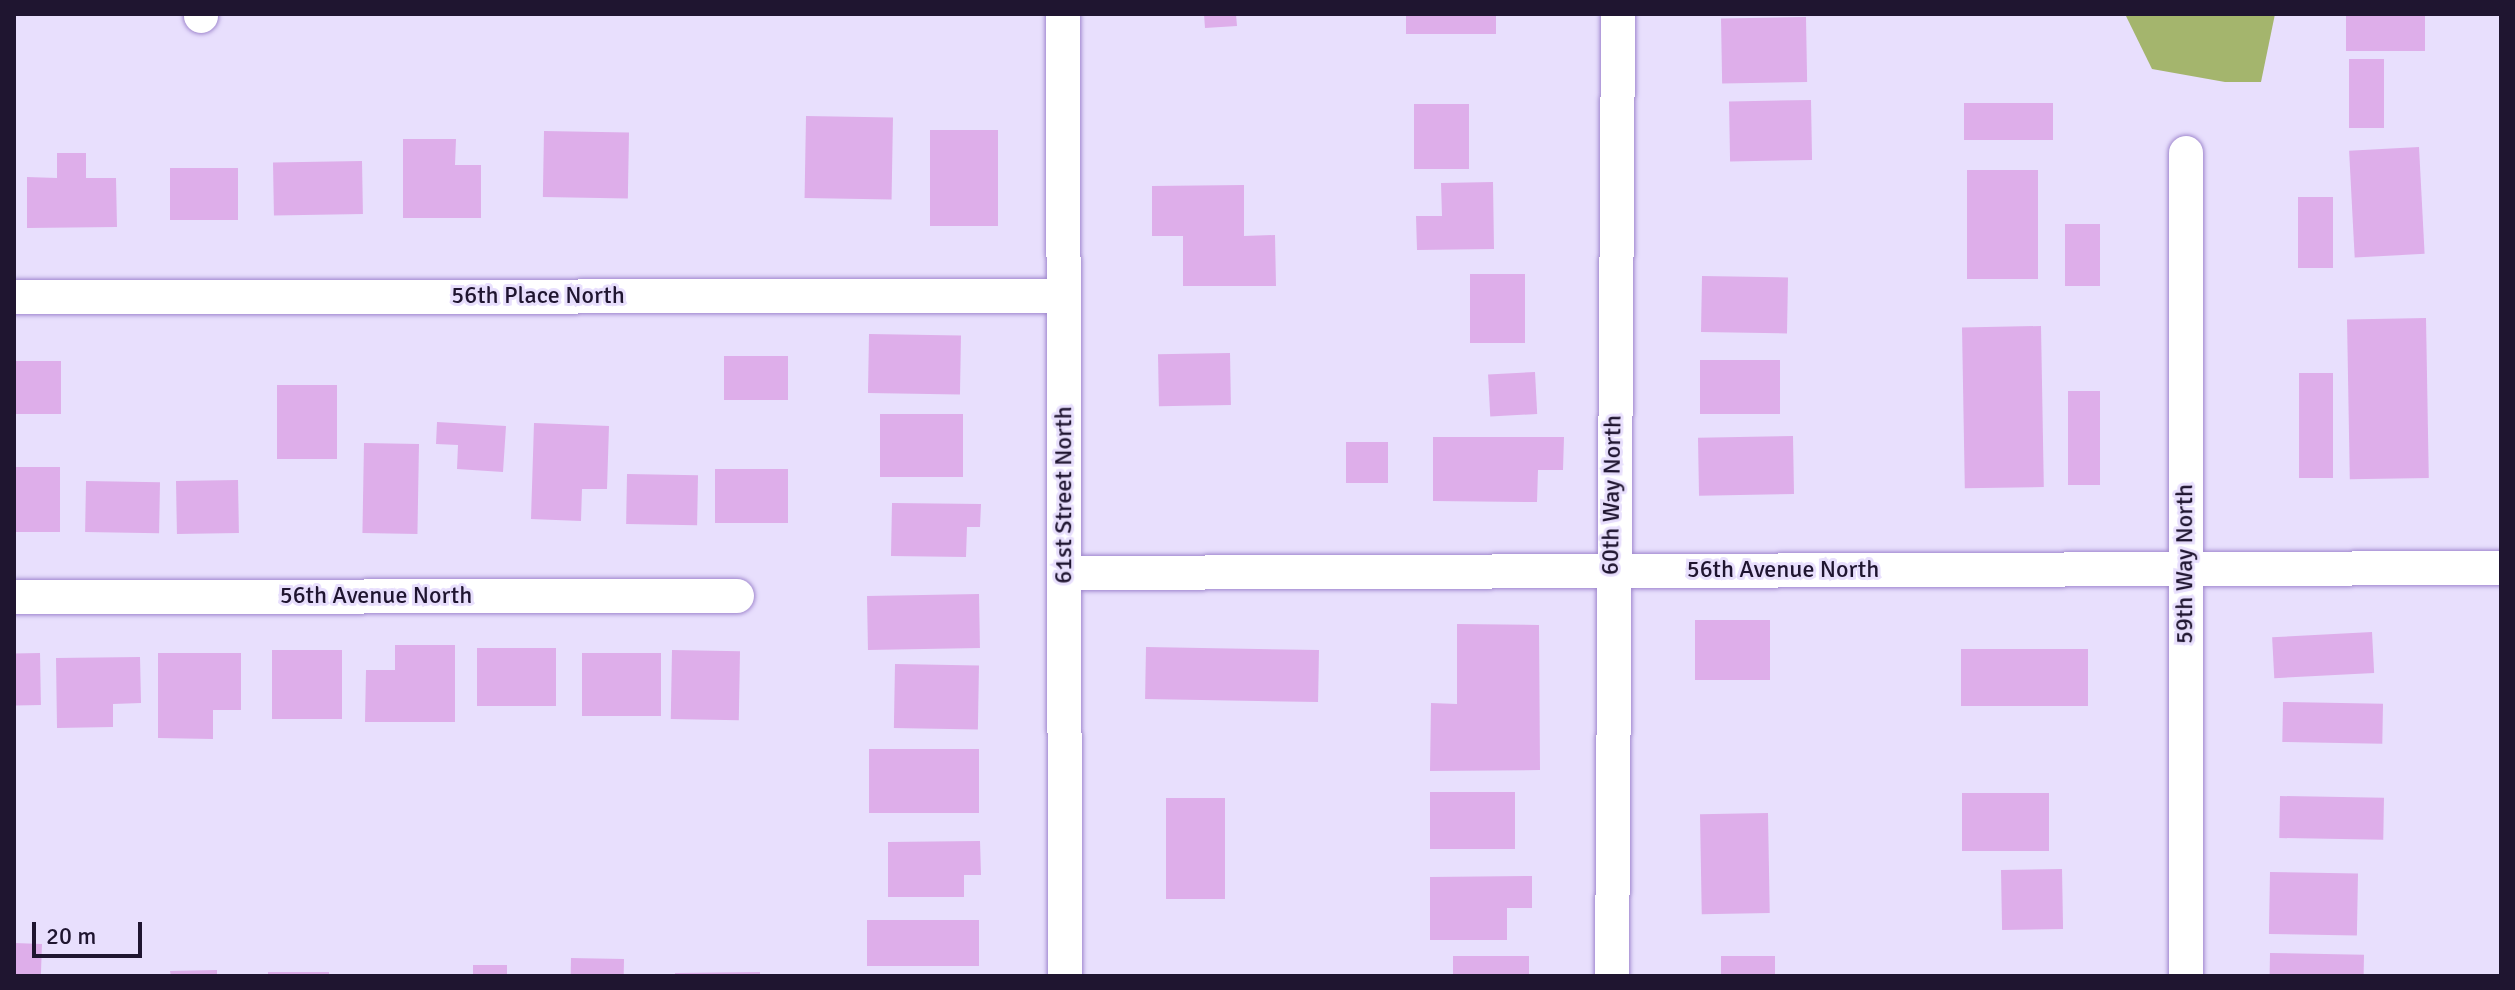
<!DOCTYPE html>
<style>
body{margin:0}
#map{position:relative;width:2515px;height:990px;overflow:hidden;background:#e8dffd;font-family:Signika,sans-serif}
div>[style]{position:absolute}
.water>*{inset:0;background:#a4b56d}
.building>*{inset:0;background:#deaeea;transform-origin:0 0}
.roads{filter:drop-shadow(0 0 2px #a088ce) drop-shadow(0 0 2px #a088ce)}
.minor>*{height:34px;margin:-17px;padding:0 17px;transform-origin:17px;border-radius:17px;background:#fff}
span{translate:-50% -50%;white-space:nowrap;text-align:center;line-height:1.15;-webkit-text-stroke:6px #e8dffd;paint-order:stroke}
.street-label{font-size:24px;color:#1f1530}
.frame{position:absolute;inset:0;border:16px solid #1f1530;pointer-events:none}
.scale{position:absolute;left:32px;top:922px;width:110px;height:36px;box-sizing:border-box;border:4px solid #1f1530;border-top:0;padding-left:10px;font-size:24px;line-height:28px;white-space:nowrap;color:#1f1530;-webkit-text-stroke:6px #e8dffd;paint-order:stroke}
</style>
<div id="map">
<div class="water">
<div style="clip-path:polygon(2125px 14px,2275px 14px,2261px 82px,2225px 82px,2152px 69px)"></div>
</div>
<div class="building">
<div style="clip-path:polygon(1204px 14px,1236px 14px,1237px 26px,1205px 28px)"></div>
<div style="left:1406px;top:14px;width:90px;height:20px"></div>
<div style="left:2346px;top:14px;width:79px;height:37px"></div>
<div style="left:1806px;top:17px;width:65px;height:85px;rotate:89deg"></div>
<div style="left:2349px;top:59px;width:35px;height:69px"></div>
<div style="left:1811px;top:100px;width:60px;height:82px;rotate:89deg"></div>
<div style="left:2053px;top:103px;width:37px;height:89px;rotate:90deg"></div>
<div style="left:1469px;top:104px;width:65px;height:55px;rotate:90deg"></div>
<div style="left:806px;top:116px;width:87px;height:82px;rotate:1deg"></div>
<div style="left:930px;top:130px;width:68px;height:96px"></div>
<div style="left:544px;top:131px;width:85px;height:66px;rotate:1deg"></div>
<div style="clip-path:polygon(403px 139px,456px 139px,455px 165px,481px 165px,481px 218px,403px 218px)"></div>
<div style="left:2419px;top:147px;width:107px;height:70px;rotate:87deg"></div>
<div style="clip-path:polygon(57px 153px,86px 153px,86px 178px,116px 178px,117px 227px,27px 228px,27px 177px,57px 178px)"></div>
<div style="left:362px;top:161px;width:53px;height:89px;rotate:89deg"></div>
<div style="left:238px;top:168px;width:52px;height:68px;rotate:90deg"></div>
<div style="left:1967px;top:170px;width:71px;height:109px"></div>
<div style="clip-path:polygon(1493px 182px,1494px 249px,1417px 250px,1416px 216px,1442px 216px,1441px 183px)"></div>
<div style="clip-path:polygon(1244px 185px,1244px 236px,1275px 235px,1276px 286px,1183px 286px,1183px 236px,1152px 236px,1152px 186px)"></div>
<div style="left:2298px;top:197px;width:35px;height:71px"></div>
<div style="left:2065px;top:224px;width:35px;height:62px"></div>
<div style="left:1470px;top:274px;width:55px;height:69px"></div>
<div style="left:1702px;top:276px;width:86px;height:56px;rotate:1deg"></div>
<div style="left:2426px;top:318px;width:160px;height:79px;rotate:89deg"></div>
<div style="left:2041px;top:326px;width:161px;height:79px;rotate:89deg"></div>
<div style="left:869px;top:334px;width:92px;height:59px;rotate:1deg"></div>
<div style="left:1230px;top:353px;width:52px;height:72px;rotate:89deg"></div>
<div style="left:724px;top:356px;width:64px;height:44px"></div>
<div style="left:1700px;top:360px;width:80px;height:54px"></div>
<div style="left:14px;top:361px;width:47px;height:53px"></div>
<div style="left:1535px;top:372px;width:42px;height:47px;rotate:87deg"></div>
<div style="left:2299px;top:373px;width:34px;height:105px"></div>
<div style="left:277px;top:385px;width:60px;height:74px"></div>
<div style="left:2068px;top:391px;width:32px;height:94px"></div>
<div style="left:963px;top:414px;width:63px;height:83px;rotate:90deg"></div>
<div style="clip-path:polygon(437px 422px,506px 426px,503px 472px,457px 469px,458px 445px,436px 444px)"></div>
<div style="clip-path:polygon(534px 423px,609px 426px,607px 489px,582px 489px,581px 521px,531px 519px)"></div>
<div style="left:1793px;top:436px;width:58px;height:95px;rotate:89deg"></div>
<div style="clip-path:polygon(1433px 437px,1564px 437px,1563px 470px,1538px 470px,1537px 502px,1433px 501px)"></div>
<div style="left:1346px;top:442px;width:42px;height:41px"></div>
<div style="left:364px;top:443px;width:55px;height:90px;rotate:1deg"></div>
<div style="left:14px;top:467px;width:46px;height:65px"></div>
<div style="left:715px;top:469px;width:73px;height:54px"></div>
<div style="left:627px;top:474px;width:71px;height:50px;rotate:1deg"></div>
<div style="left:238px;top:480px;width:53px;height:62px;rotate:89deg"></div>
<div style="left:86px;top:481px;width:74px;height:51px;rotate:1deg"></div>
<div style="clip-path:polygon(892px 503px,981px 504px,980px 527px,967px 527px,966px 557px,891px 556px)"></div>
<div style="left:979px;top:594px;width:54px;height:112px;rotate:89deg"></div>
<div style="left:1695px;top:620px;width:75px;height:60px"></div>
<div style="clip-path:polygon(1457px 624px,1539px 625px,1540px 770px,1430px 771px,1431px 703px,1457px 704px)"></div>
<div style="left:2372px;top:632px;width:41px;height:100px;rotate:87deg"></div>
<div style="clip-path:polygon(395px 645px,455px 645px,455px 722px,365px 722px,366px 670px,395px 670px)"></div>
<div style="left:1146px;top:647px;width:173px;height:52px;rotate:1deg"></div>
<div style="left:477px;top:648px;width:79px;height:58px"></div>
<div style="left:1961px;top:649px;width:127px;height:57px"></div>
<div style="left:342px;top:650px;width:69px;height:70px;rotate:90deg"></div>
<div style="left:672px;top:650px;width:68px;height:69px;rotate:1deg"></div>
<div style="left:40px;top:653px;width:52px;height:26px;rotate:89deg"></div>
<div style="clip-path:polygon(158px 653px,241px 653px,241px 710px,213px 710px,213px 739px,158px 738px)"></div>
<div style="left:582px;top:653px;width:79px;height:63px"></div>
<div style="clip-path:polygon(140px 657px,141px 703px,113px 704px,113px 727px,57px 728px,56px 658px)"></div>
<div style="left:895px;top:664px;width:84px;height:64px;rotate:1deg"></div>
<div style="left:2283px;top:702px;width:100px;height:40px;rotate:1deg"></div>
<div style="left:979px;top:749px;width:64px;height:110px;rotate:90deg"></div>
<div style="left:1515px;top:792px;width:57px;height:85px;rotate:90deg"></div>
<div style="left:1962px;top:793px;width:87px;height:58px"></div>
<div style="left:2280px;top:796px;width:104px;height:42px;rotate:1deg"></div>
<div style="left:1166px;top:798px;width:59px;height:101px"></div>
<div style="left:1768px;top:813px;width:100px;height:68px;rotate:89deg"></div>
<div style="clip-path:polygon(980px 841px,981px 875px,964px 875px,964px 897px,888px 897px,888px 842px)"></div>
<div style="left:2062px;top:869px;width:60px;height:61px;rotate:89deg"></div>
<div style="left:2270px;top:872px;width:88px;height:62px;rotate:1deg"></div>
<div style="clip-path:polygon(1532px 876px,1532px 908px,1507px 908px,1507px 940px,1430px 940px,1430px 877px)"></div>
<div style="left:867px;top:920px;width:112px;height:46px"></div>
<div style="left:14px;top:943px;width:28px;height:33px;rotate:2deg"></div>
<div style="left:2270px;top:953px;width:94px;height:23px;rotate:1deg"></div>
<div style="left:1453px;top:956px;width:76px;height:20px"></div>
<div style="left:1775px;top:956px;width:20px;height:54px;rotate:90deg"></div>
<div style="left:571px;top:958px;width:53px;height:18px;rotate:1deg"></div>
<div style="left:473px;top:965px;width:34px;height:11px"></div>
<div style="clip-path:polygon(217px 970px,217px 976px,171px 976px,170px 971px)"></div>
<div style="left:268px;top:972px;width:61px;height:4px"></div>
<div style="clip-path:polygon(760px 972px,760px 976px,675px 976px,675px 973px)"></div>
</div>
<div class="roads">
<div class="minor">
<div style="left:201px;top:14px;width:2px;rotate:90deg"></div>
<div style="left:1063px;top:14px;width:962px;rotate:89.88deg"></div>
<div style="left:2186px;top:153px;width:823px;rotate:90deg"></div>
<div style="left:14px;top:297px;width:1049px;rotate:-0.05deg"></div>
<div style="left:1065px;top:573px;width:1436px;rotate:-0.2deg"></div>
<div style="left:14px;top:597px;width:723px;rotate:-0.08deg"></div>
<div style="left:1612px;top:976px;width:962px;rotate:-89.64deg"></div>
</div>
</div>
<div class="street-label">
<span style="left:538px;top:296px">56th Place North</span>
<span style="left:1064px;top:495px;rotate:-90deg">61st Street North</span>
<span style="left:1612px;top:495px;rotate:-89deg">60th Way North</span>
<span style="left:2185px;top:564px;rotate:-90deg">59th Way North</span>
<span style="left:1783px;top:570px">56th Avenue North</span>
<span style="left:376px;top:596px">56th Avenue North</span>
</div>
<div class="frame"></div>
<div class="scale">20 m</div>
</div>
